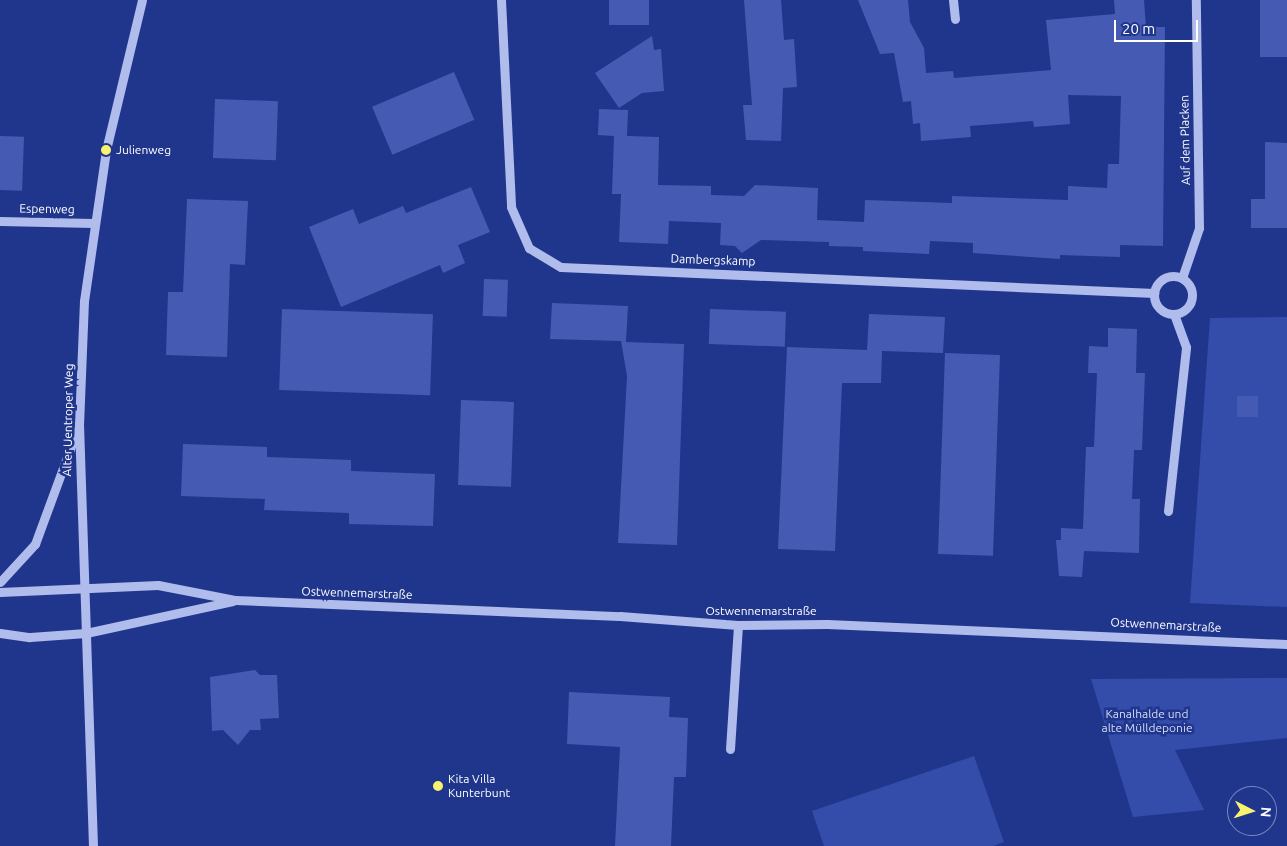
<!DOCTYPE html>
<meta charset="utf-8">
<style>
body{margin:0}
#map{position:relative;width:1287px;height:846px;overflow:hidden;background:#20368d;font-family:Ubuntu,sans-serif}
div>[style]{position:absolute}
.green>*{inset:0;background:#344dab}
.building>*{inset:0;background:#455bb3;transform-origin:0 0}
.minor>*{height:9px;margin:-4.5px;padding:0 4.5px;transform-origin:4.5px;border-radius:4.5px;background:#afbcec}
.minor>.ring{margin:-4.5px;padding:0;box-sizing:content-box;background:none;border:9px solid #afbcec;border-radius:50%}
.dots>*{width:14px;height:14px;translate:-50% -50%;box-sizing:border-box;border:2px solid #20368d;border-radius:50%}
span{translate:-50% -50%;white-space:nowrap;text-align:center;line-height:1.15;-webkit-text-stroke:5px #20368d;paint-order:stroke}
.street-label{font-size:12px;color:#fff}
.poi-label{font-size:12px;color:#fff}
.left{translate:0 -50%;text-align:left}
.park-label{font-size:12px;color:#d4dcf9}
.north{position:absolute;left:1227px;top:786px;width:50px;height:50px;box-sizing:border-box;background:#20368d;border:1px solid #7986bb;border-radius:50%;rotate:95deg;font-size:14px;font-weight:700;line-height:20px;text-align:center;color:#fff}
.north::after{content:'';display:block;margin:auto;width:18px;height:22px;background:#f9f26f;clip-path:polygon(50% 0,100% 100%,50% 72%,0 100%)}
.scale{position:absolute;left:1114px;top:20px;width:84px;height:22px;box-sizing:border-box;border:2px solid #fff;border-top:0;padding-left:6px;font-size:15px;line-height:18px;white-space:nowrap;color:#fff;-webkit-text-stroke:4px #20368d;paint-order:stroke}
</style>
<div id="map">
<div class="green">
<div style="clip-path:polygon(1287px 317px,1287px 607px,1190px 603px,1210px 318px)"></div>
<div style="clip-path:polygon(1287px 678px,1287px 738px,1175px 750px,1204px 810px,1133px 817px,1091px 679px)"></div>
<div style="clip-path:polygon(974px 756px,1004px 842px,993px 846px,824px 846px,812px 811px)"></div>
</div>
<div class="building">
<div style="left:609px;top:0;width:40px;height:25px"></div>
<div style="clip-path:polygon(744px 0,781px 0,784px 40px,794px 39px,797px 87px,783px 88px,781px 141px,746px 140px,743px 105px,752px 105px)"></div>
<div style="clip-path:polygon(858px 0,908px 0,910px 22px,924px 48px,926px 73px,953px 71px,954px 78px,1051px 70px,1046px 20px,1115px 14px,1114px 0,1144px 0,1146px 27px,1165px 27px,1163px 246px,1120px 245px,1120px 257px,1060px 255px,1060px 259px,973px 253px,973px 243px,930px 241px,929px 254px,863px 251px,863px 247px,829px 246px,829px 242px,761px 240px,742px 253px,735px 246px,720px 245px,721px 223px,669px 221px,668px 244px,619px 242px,621px 194px,612px 194px,614px 136px,598px 135px,599px 109px,628px 110px,627px 136px,659px 137px,658px 185px,711px 186px,711px 195px,744px 196px,755px 185px,818px 188px,817px 220px,864px 222px,865px 200px,952px 203px,952px 196px,1068px 200px,1068px 186px,1107px 188px,1108px 164px,1119px 164px,1121px 96px,1068px 95px,1070px 124px,1034px 127px,1033px 121px,970px 126px,971px 137px,921px 141px,920px 123px,913px 124px,911px 101px,903px 102px,894px 53px,880px 54px)"></div>
<div style="left:1260px;top:0;width:27px;height:57px"></div>
<div style="clip-path:polygon(652px 36px,654px 50px,661px 49px,664px 91px,642px 93px,619px 108px,595px 73px)"></div>
<div style="left:454px;top:72px;width:52px;height:89px;rotate:67deg"></div>
<div style="left:215px;top:99px;width:63px;height:59px;rotate:2deg"></div>
<div style="left:0;top:136px;width:24px;height:54px;rotate:2deg"></div>
<div style="clip-path:polygon(1265px 142px,1287px 143px,1287px 228px,1251px 228px,1251px 199px,1265px 199px)"></div>
<div style="clip-path:polygon(471px 187px,490px 232px,458px 245px,465px 263px,443px 273px,440px 265px,341px 307px,309px 227px,353px 209px,359px 224px,403px 206px,406px 213px)"></div>
<div style="clip-path:polygon(187px 199px,248px 201px,245px 265px,230px 264px,227px 357px,166px 355px,168px 292px,183px 292px)"></div>
<div style="left:484px;top:279px;width:24px;height:37px;rotate:2deg"></div>
<div style="clip-path:polygon(552px 303px,628px 306px,626px 342px,684px 344px,677px 545px,618px 543px,627px 376px,621px 341px,550px 339px)"></div>
<div style="left:282px;top:309px;width:151px;height:81px;rotate:2deg"></div>
<div style="left:710px;top:309px;width:76px;height:35px;rotate:2deg"></div>
<div style="clip-path:polygon(869px 314px,945px 317px,943px 353px,882px 351px,881px 383px,842px 383px,835px 551px,778px 549px,787px 347px,867px 350px)"></div>
<div style="clip-path:polygon(1108px 328px,1137px 329px,1136px 373px,1145px 373px,1142px 450px,1134px 450px,1132px 499px,1140px 499px,1139px 553px,1084px 551px,1082px 577px,1059px 576px,1056px 540px,1061px 540px,1061px 528px,1083px 529px,1086px 447px,1094px 447px,1097px 373px,1088px 373px,1089px 346px,1108px 347px)"></div>
<div style="left:945px;top:353px;width:55px;height:201px;rotate:2deg"></div>
<div style="left:1237px;top:396px;width:21px;height:21px"></div>
<div style="left:461px;top:400px;width:53px;height:85px;rotate:2deg"></div>
<div style="clip-path:polygon(183px 444px,267px 447px,267px 457px,351px 460px,351px 471px,435px 474px,433px 526px,349px 524px,349px 513px,264px 510px,265px 499px,181px 496px)"></div>
<div style="clip-path:polygon(255px 670px,260px 675px,277px 675px,279px 718px,260px 719px,261px 730px,250px 730px,238px 745px,223px 730px,212px 731px,210px 677px)"></div>
<div style="clip-path:polygon(569px 692px,670px 697px,669px 717px,688px 718px,686px 777px,674px 777px,671px 846px,615px 846px,620px 747px,567px 744px)"></div>
</div>
<div class="minor">
<div style="left:501px;top:0;width:207px;rotate:87.2deg"></div>
<div style="left:511px;top:207px;width:45px;rotate:66.3deg"></div>
<div style="left:529px;top:248px;width:37px;rotate:31deg"></div>
<div style="left:561px;top:267px;width:594px;rotate:2.51deg"></div>
<div style="left:953px;top:0;width:19px;rotate:84deg"></div>
<div style="left:0;top:221px;width:93px;rotate:1.2deg"></div>
<div class="ring" style="left:1154px;top:276px;width:29px;height:29px"></div>
<div style="left:1182px;top:278px;width:53px;rotate:-71.2deg"></div>
<div style="left:1199px;top:228px;width:228px;rotate:-90.8deg"></div>
<div style="left:1168px;top:511px;width:165px;rotate:-83.7deg"></div>
<div style="left:1186px;top:347px;width:35px;rotate:-110deg"></div>
<div style="left:0;top:582px;width:52px;rotate:-47.4deg"></div>
<div style="left:35px;top:544px;width:121px;rotate:-69.8deg"></div>
<div style="left:0;top:592px;width:158px;rotate:-2.5deg"></div>
<div style="left:158px;top:585px;width:78px;rotate:11deg"></div>
<div style="left:235px;top:600px;width:385px;rotate:2.4deg"></div>
<div style="left:620px;top:616px;width:118px;rotate:4.4deg"></div>
<div style="left:738px;top:625px;width:89px;rotate:-0.6deg"></div>
<div style="left:827px;top:624px;width:460px;rotate:2.5deg"></div>
<div style="left:0;top:633px;width:30px;rotate:8deg"></div>
<div style="left:30px;top:637px;width:56px;rotate:-4.1deg"></div>
<div style="left:86px;top:633px;width:150px;rotate:-12.3deg"></div>
<div style="left:730px;top:749px;width:124px;rotate:-86.3deg"></div>
<div style="left:93px;top:846px;width:421px;rotate:-91.9deg"></div>
<div style="left:79px;top:425px;width:124px;rotate:-87.7deg"></div>
<div style="left:84px;top:301px;width:153px;rotate:-81.7deg"></div>
<div style="left:106px;top:150px;width:154px;rotate:-76.5deg"></div>
</div>
<div class="dots">
<div style="left:106px;top:150px;background:#f9f26f"></div>
<div style="left:438px;top:786px;background:#f9f26f"></div>
</div>
<div class="street-label">
<span style="left:1185px;top:140px;rotate:-91deg">Auf dem Placken</span>
<span style="left:47px;top:209px;rotate:1deg">Espenweg</span>
<span style="left:713px;top:260px;rotate:2deg">Dambergskamp</span>
<span style="left:68px;top:420px;rotate:-89deg">Alter Uentroper Weg</span>
<span style="left:357px;top:593px;rotate:2deg">Ostwennemarstraße</span>
<span style="left:761px;top:611px">Ostwennemarstraße</span>
<span style="left:1166px;top:625px;rotate:3deg">Ostwennemarstraße</span>
</div>
<div class="poi-label">
<span class="left" style="left:116px;top:150px">Julienweg</span>
<span class="left" style="left:448px;top:786px">Kita Villa<br>Kunterbunt</span>
</div>
<div class="park-label">
<span style="left:1147px;top:721px">Kanalhalde und<br>alte Mülldeponie</span>
</div>
<div class="north">N</div>
<div class="scale">20 m</div>
</div>
